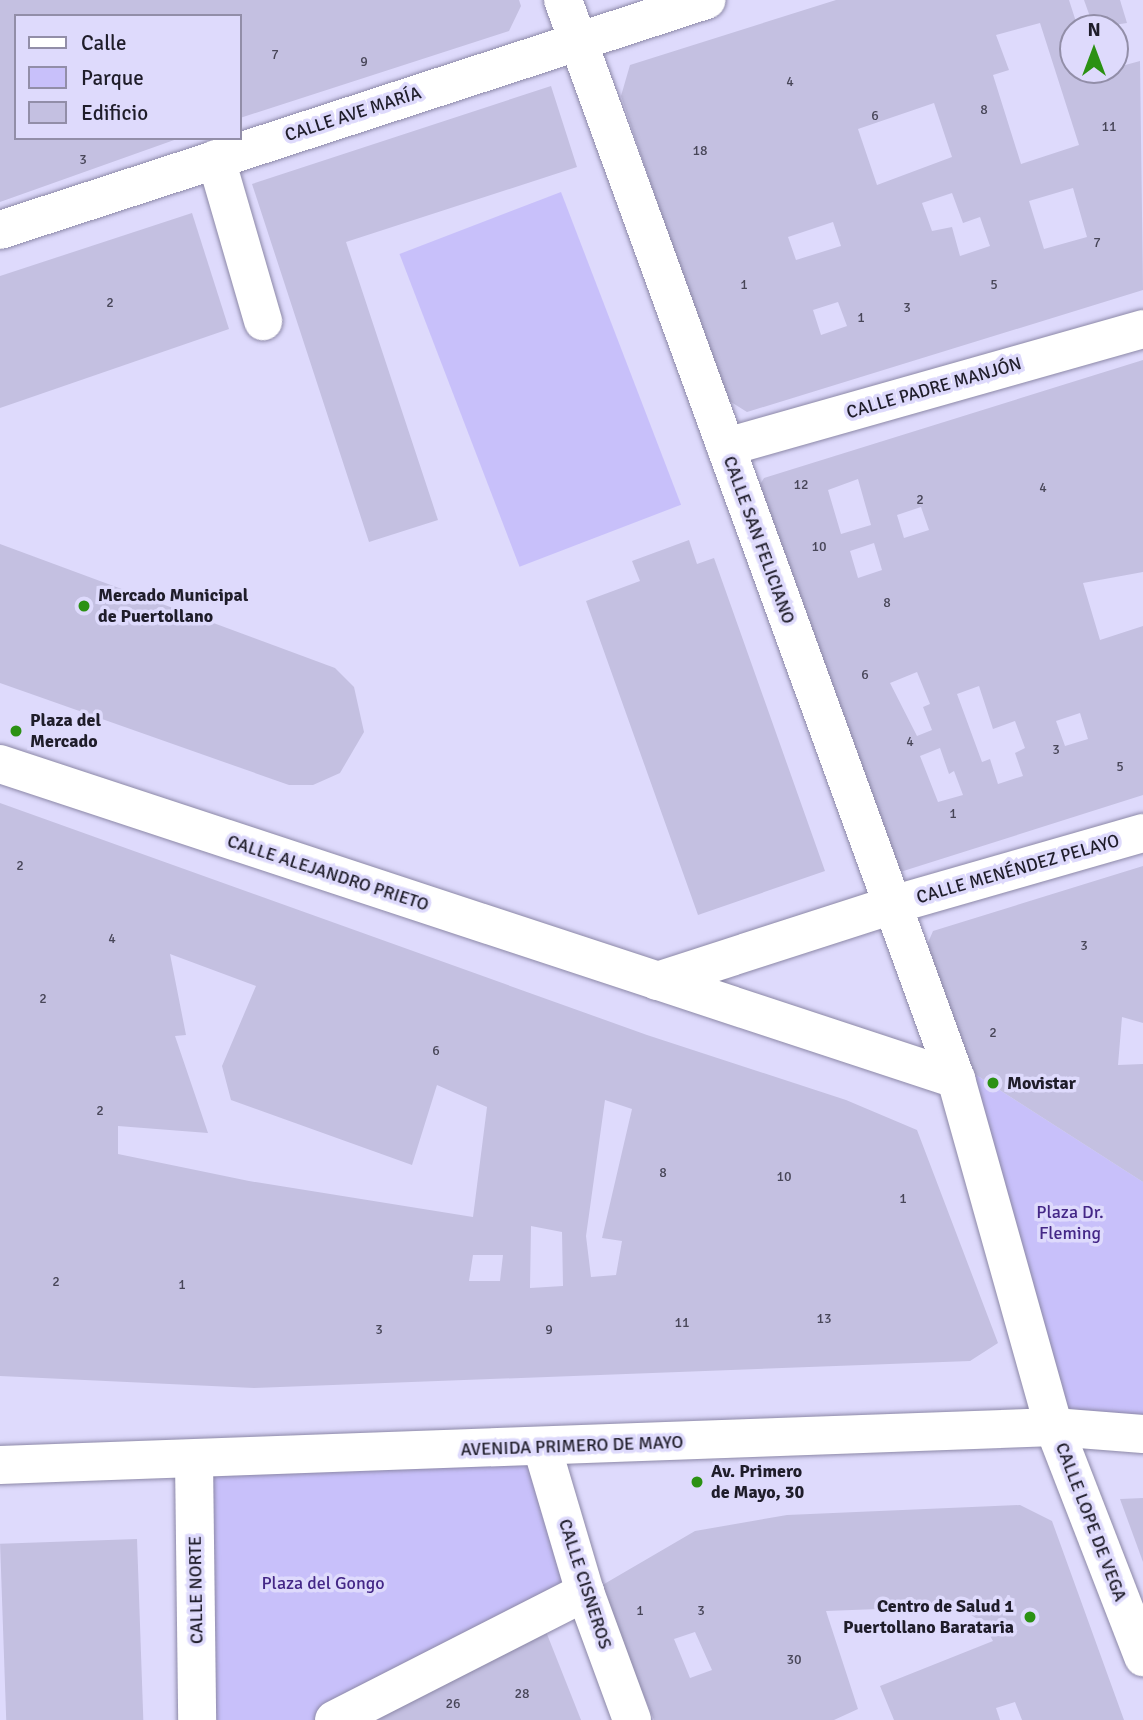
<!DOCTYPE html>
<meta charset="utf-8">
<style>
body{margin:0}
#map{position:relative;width:1143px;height:1720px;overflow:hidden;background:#dedafc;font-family:Signika,sans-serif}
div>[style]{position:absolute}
.green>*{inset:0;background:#c8c0fa;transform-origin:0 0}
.building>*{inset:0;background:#c4c0e1;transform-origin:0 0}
.roads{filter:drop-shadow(0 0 2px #8c88a7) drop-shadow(0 0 2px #8c88a7)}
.street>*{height:38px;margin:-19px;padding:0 19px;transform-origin:19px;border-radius:19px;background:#fff}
.secondary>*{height:38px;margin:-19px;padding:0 19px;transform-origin:19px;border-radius:19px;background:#fff}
.dots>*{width:19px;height:19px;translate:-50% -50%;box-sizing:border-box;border:4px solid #dedafc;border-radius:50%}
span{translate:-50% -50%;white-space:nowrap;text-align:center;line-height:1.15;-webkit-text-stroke:7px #dedafc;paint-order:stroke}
.number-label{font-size:14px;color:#484658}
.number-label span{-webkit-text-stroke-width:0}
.street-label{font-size:18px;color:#1f1d2a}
.poi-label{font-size:18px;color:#1f1d2a;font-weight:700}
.left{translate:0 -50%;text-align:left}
.right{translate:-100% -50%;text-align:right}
.park-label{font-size:18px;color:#442787}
.legend{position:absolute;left:14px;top:14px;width:228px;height:126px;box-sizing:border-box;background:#dedafc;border:2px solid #928ea8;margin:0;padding:9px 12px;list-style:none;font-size:21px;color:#1f1d2a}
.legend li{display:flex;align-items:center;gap:14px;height:35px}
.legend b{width:35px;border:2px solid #928ea8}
.north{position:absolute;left:1059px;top:14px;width:70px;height:70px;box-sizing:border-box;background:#dedafc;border:2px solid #928ea8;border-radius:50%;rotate:0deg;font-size:19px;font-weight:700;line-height:28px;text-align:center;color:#1f1d2a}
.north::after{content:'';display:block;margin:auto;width:24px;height:32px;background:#2b9113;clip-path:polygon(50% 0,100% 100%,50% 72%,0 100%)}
</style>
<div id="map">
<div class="green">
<div style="left:561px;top:192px;width:335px;height:173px;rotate:69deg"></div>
<div style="clip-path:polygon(948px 1057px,1143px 1182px,1143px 1434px,1054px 1427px)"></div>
<div style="clip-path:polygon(542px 1447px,585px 1592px,334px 1720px,197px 1720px,194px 1460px)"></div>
</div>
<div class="building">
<div style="clip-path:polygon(0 0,519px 0,521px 6px,509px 31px,240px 118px,240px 16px,16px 16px,16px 138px,177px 139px,0 202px)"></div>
<div style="clip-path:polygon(evenodd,836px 0,1069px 0,1078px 28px,1073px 28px,1073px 70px,1091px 70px,1092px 74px,1140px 61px,1143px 290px,747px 412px,723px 397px,621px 96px,630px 65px,836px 0,1040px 23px,1079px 145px,1021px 164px,993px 75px,1009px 70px,996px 35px,1040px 23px,836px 0,934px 103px,952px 157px,877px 185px,858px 129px,934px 103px,836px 0,1073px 188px,1087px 237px,1044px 249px,1029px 201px,1073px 188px,836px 0,952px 193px,963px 223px,980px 217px,990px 246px,960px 256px,952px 227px,932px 231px,922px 203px,952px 193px,836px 0,833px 222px,841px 246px,796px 260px,788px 237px,833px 222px,836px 0,838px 302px,847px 326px,821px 335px,813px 310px,838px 302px)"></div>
<div style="clip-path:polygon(1084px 0,1120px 0,1127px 23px,1094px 28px)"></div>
<div style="clip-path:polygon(551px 86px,577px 167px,346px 242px,438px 520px,369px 542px,252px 184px)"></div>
<div style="clip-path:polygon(192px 213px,229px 329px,0 408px,0 276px)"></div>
<div style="clip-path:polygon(evenodd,1143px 360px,1143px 572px,1083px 583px,1100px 640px,1143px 626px,1143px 795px,897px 873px,756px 491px,764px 478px,1143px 360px,858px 479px,871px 525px,841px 534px,828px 490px,858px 479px,1143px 360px,921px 507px,929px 530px,904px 538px,897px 515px,921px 507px,1143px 360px,874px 543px,882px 570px,858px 578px,850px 551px,874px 543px,1143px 360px,917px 672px,930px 704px,923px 707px,932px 730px,917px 736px,890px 683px,917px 672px,1143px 360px,979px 686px,993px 729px,1015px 721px,1025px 748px,1015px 753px,1023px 776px,998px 784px,990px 759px,982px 762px,957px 694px,979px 686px,1143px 360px,1080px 713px,1088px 739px,1065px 746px,1056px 721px,1080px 713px,1143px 360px,940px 748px,949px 774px,954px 771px,963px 795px,938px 802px,920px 756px,940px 748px)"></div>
<div style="clip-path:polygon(689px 540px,697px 564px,714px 558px,825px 871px,698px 915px,586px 601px,640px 581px,632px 561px)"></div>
<div style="clip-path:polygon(0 544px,335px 668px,354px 687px,364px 732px,340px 773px,313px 785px,289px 785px,0 683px)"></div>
<div style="clip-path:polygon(evenodd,0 803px,647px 1035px,846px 1100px,917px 1130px,998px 1343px,970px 1361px,254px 1388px,0 1376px,0 803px,170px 954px,256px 986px,222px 1066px,231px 1100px,412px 1165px,437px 1085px,487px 1107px,473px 1217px,249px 1181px,118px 1154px,118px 1126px,208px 1133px,175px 1036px,186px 1035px,170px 954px,0 803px,605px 1100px,632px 1109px,602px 1238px,622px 1241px,616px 1275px,591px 1277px,586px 1236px,605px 1100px,0 803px,531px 1226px,562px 1232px,563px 1286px,530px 1288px,531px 1226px,0 803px,473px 1255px,503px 1255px,500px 1281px,469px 1281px,473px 1255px)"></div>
<div style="clip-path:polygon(1143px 866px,1143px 1023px,1122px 1017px,1118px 1065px,1143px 1064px,1143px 1182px,967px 1069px,921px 959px,933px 931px)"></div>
<div style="clip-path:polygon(1143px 1498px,1143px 1562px,1120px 1499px)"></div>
<div style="clip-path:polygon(evenodd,1020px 1505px,1052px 1521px,1124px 1720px,1022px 1720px,1015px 1702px,996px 1708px,1000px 1720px,894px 1720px,880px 1686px,993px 1641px,982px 1622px,957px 1606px,826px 1611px,858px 1709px,834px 1720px,654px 1720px,599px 1587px,695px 1531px,787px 1515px,1020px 1505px,695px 1632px,712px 1670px,690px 1678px,674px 1639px,695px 1632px)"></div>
<div style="left:137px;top:1539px;width:181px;height:137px;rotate:88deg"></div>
<div style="clip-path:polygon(543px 1624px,581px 1720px,363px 1720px)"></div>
</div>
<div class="roads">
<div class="street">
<div style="left:563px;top:0;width:1148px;rotate:69.99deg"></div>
<div style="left:956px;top:1079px;width:362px;rotate:74.3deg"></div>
<div style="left:1054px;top:1427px;width:247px;rotate:68.8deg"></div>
<div style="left:216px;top:159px;width:169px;rotate:73.8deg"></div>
<div style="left:0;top:230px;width:743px;rotate:-18.04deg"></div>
<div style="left:726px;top:447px;width:433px;rotate:-15.8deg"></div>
<div style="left:0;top:764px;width:1007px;rotate:18.24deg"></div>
<div style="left:657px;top:981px;width:247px;rotate:-17.9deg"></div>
<div style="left:892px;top:905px;width:261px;rotate:-16deg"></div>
<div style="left:542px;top:1447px;width:151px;rotate:73.5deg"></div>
<div style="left:585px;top:1592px;width:136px;rotate:69.8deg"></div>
<div style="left:194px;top:1460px;width:260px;rotate:89.3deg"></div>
<div style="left:334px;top:1720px;width:282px;rotate:-27deg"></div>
</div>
<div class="secondary">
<div style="left:0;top:1465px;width:1055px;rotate:-2.06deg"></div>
<div style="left:1054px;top:1427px;width:89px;rotate:4.5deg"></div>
</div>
</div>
<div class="dots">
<div style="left:84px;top:606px;background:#2b9113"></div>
<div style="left:16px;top:731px;background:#2b9113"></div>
<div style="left:993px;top:1083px;background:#2b9113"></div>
<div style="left:697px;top:1482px;background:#2b9113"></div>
<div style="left:1030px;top:1617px;background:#2b9113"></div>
</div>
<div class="number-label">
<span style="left:275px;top:55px">7</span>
<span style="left:364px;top:62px">9</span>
<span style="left:790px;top:82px">4</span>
<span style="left:984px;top:110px">8</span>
<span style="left:875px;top:116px">6</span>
<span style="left:1109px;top:127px">11</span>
<span style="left:700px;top:151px">18</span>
<span style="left:83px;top:160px">3</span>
<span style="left:1097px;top:243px">7</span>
<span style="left:744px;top:285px">1</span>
<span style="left:994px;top:285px">5</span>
<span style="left:110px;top:303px">2</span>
<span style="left:907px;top:308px">3</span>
<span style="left:861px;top:318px">1</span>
<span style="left:801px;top:485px">12</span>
<span style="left:1043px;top:488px">4</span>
<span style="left:920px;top:500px">2</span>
<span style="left:819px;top:547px">10</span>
<span style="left:887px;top:603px">8</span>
<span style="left:865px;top:675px">6</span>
<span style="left:910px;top:742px">4</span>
<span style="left:1056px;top:750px">3</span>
<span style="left:1120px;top:767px">5</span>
<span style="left:953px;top:814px">1</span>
<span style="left:20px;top:866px">2</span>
<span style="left:112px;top:939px">4</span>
<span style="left:1084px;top:946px">3</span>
<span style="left:43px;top:999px">2</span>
<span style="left:993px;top:1033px">2</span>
<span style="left:436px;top:1051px">6</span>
<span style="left:100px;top:1111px">2</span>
<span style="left:663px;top:1173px">8</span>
<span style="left:784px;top:1177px">10</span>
<span style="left:903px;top:1199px">1</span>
<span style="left:56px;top:1282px">2</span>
<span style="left:182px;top:1285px">1</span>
<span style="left:824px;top:1319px">13</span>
<span style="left:682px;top:1323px">11</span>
<span style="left:379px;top:1330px">3</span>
<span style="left:549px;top:1330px">9</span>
<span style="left:640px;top:1611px">1</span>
<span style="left:701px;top:1611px">3</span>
<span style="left:794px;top:1660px">30</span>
<span style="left:522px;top:1694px">28</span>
<span style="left:453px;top:1704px">26</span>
</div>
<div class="street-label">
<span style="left:353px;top:114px;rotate:-18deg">CALLE AVE MARÍA</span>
<span style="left:934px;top:388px;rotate:-16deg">CALLE PADRE MANJÓN</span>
<span style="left:759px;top:540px;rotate:70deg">CALLE SAN FELICIANO</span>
<span style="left:1018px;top:869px;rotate:-16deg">CALLE MENÉNDEZ PELAYO</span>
<span style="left:328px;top:873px;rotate:18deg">CALLE ALEJANDRO PRIETO</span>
<span style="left:572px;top:1446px;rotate:-2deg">AVENIDA PRIMERO DE MAYO</span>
<span style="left:1091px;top:1522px;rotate:69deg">CALLE LOPE DE VEGA</span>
<span style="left:585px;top:1584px;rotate:72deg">CALLE CISNEROS</span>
<span style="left:196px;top:1590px;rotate:-91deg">CALLE NORTE</span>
</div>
<div class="poi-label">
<span class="left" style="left:98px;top:606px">Mercado Municipal<br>de Puertollano</span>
<span class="left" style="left:30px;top:731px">Plaza del<br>Mercado</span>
<span class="left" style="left:1007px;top:1083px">Movistar</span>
<span class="left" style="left:711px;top:1482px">Av. Primero<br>de Mayo, 30</span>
<span class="right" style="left:1014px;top:1617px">Centro de Salud 1<br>Puertollano Barataria</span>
</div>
<div class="park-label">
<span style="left:1070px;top:1223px">Plaza Dr.<br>Fleming</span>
<span style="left:323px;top:1583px">Plaza del Gongo</span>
</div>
<ul class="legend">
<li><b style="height:9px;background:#fff"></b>Calle</li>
<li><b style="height:19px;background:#c8c0fa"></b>Parque</li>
<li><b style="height:19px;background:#c4c0e1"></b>Edificio</li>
</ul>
<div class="north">N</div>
</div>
